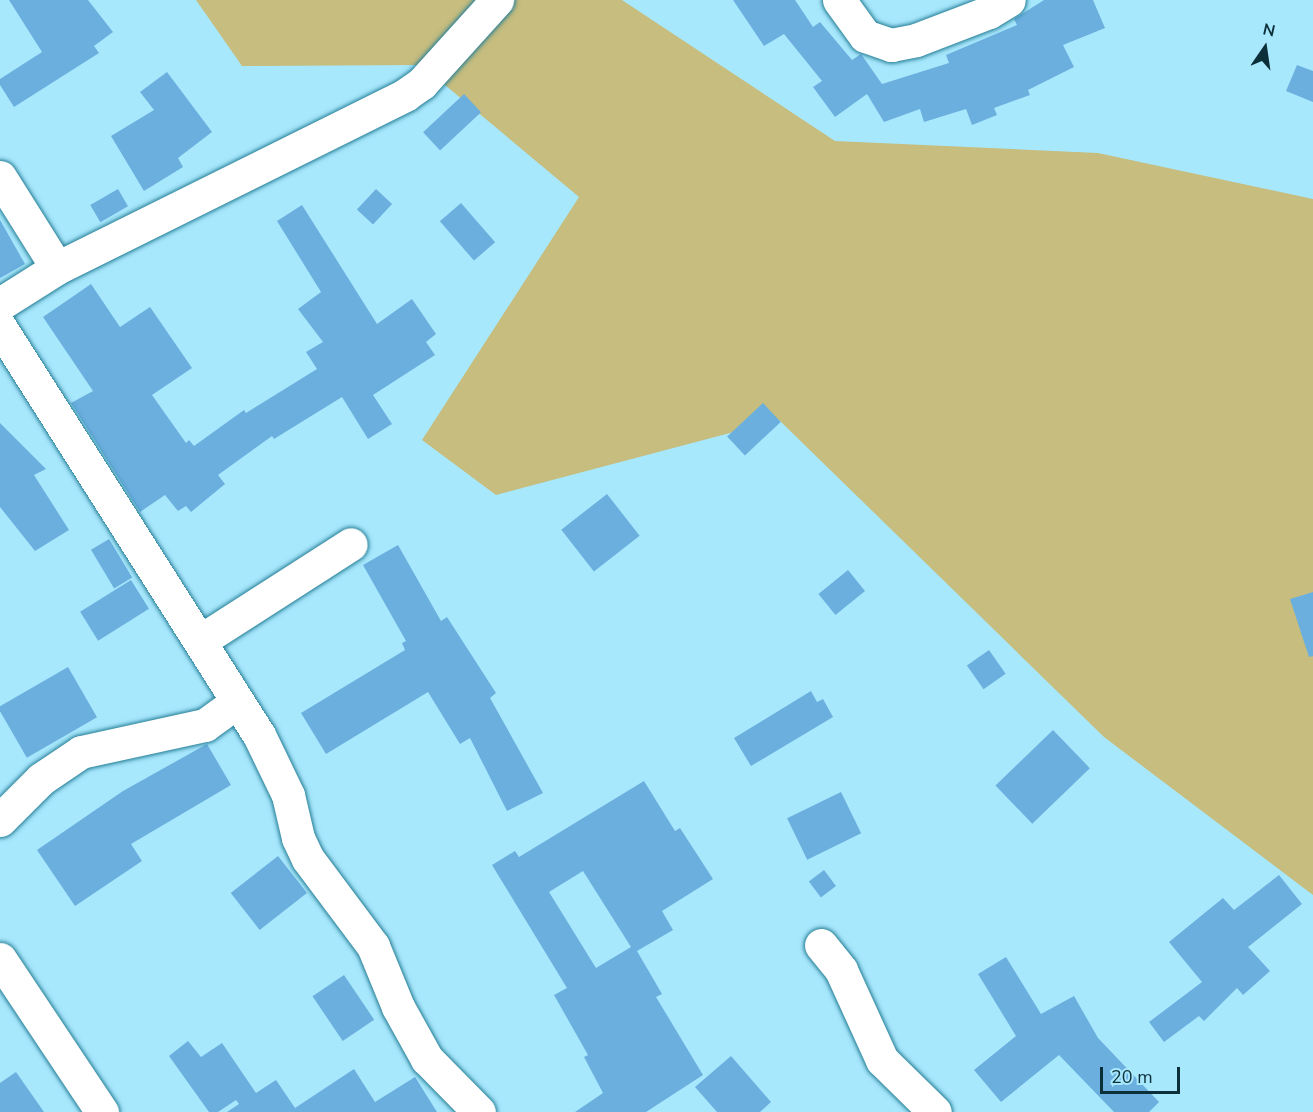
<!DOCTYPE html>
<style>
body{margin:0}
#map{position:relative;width:1313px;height:1112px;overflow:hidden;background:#a8e8fd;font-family:"Nunito Sans",sans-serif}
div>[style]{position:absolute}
.green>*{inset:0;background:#c6bd7e}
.building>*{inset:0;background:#6bafdf;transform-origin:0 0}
.roads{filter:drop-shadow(0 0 2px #247d95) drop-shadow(0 0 2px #247d95)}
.minor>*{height:33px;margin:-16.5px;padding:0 16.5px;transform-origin:16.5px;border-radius:16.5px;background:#fff}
span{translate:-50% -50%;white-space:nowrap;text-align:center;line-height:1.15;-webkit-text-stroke:4.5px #a8e8fd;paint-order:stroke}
.north{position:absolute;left:1235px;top:18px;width:60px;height:60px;-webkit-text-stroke:4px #a8e8fd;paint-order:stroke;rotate:13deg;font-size:16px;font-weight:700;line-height:24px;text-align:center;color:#0c303a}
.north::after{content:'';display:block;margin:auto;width:21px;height:27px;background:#0c303a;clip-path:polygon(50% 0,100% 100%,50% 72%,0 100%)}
.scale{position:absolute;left:1100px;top:1067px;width:80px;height:27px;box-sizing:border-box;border:3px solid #0c303a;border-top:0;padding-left:8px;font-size:18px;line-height:21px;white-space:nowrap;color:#0c303a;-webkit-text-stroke:4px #a8e8fd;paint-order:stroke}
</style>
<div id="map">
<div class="green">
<div style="clip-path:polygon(196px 0,622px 0,835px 141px,1098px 153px,1313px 199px,1313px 895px,1104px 737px,779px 420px,496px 495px,422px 440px,579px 197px,421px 65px,242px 66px)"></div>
</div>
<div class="building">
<div style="clip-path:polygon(9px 0,88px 0,113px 32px,94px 46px,99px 53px,14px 107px,0 85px,0 79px,42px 52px)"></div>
<div style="clip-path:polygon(733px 0,795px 0,813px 27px,820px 22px,852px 60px,861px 54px,882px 84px,949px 63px,946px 55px,1017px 25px,1014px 19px,1044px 0,1093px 0,1105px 28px,1063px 45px,1074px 67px,1028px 90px,1030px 95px,994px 108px,997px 115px,972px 125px,966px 109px,924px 122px,920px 109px,884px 122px,867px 94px,835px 117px,813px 87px,822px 81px,784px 34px,764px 46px)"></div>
<div style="clip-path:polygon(1297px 65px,1313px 71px,1313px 102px,1286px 91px)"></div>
<div style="clip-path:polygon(167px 72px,212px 132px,178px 158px,183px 167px,144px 191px,111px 136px,154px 110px,140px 92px)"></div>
<div style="left:464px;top:94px;width:25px;height:56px;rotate:47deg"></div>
<div style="left:118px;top:189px;width:20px;height:32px;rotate:60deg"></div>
<div style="left:376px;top:189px;width:22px;height:28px;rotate:43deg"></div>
<div style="left:461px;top:203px;width:52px;height:28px;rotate:49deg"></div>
<div style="clip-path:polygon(302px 205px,377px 324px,412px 299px,436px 334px,426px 342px,435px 355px,373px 395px,392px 424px,368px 439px,342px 397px,274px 439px,272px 436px,218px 475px,225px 484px,191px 512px,186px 506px,178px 511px,165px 495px,140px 512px,71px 403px,93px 391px,43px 317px,91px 284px,120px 327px,150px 307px,192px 368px,152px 395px,186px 443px,189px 440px,194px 446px,244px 410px,246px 413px,317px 369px,306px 352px,323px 342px,298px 309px,321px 292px,277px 221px)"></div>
<div style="clip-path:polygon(0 220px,25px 264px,0 278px)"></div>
<div style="left:763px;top:403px;width:26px;height:49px;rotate:47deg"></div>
<div style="clip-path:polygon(0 423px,46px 469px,34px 475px,69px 530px,35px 551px,0 507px)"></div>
<div style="left:607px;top:494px;width:53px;height:58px;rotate:52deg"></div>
<div style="left:109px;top:539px;width:45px;height:21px;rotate:59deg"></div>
<div style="clip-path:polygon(398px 545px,441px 621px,447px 617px,496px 693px,490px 698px,543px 793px,507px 811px,470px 738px,460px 744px,428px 692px,326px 754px,301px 713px,405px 650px,402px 643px,406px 641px,363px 565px)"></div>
<div style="left:848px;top:570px;width:27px;height:38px;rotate:51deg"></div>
<div style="left:131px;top:580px;width:34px;height:60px;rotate:58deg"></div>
<div style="clip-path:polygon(1313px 592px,1313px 656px,1309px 657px,1290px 599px)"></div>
<div style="left:989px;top:650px;width:29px;height:27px;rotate:55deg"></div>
<div style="left:68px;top:667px;width:58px;height:81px;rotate:60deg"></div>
<div style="clip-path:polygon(811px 691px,817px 702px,823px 699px,833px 717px,751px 766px,734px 738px)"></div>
<div style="left:1053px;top:730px;width:53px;height:80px;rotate:46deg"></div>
<div style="clip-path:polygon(207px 744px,231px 785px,131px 844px,142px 861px,75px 906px,37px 850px,123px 791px)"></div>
<div style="clip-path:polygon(evenodd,644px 781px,675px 831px,680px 828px,713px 879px,662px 911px,673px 930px,637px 951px,662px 994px,656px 997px,703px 1075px,646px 1112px,575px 1112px,603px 1093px,584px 1057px,588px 1055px,554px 995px,567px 988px,492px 865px,515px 851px,519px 857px,644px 781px,583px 871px,631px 947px,596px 968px,549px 892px,583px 871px)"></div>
<div style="left:841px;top:792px;width:46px;height:60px;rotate:64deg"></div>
<div style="left:278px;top:856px;width:47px;height:60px;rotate:52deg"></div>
<div style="left:824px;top:870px;width:20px;height:19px;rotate:53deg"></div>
<div style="clip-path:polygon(1279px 875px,1302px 904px,1248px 947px,1270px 971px,1243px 995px,1237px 988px,1204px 1021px,1199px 1016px,1164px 1042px,1149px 1022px,1202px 982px,1169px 942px,1223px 898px,1234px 910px)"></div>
<div style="clip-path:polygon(1006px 957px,1041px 1014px,1074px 996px,1098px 1038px,1159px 1102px,1149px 1112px,1114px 1112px,1059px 1055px,1001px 1102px,974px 1070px,1016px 1036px,978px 974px)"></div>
<div style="left:344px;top:975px;width:54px;height:38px;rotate:56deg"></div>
<div style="clip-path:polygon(188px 1041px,201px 1057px,222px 1043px,256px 1093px,276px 1080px,295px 1108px,354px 1069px,375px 1102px,415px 1077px,437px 1112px,227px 1112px,239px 1104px,236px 1100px,218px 1112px,209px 1112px,169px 1056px)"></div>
<div style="clip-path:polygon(731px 1056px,771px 1102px,760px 1112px,717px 1112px,695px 1087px)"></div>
<div style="clip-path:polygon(16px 1072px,44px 1112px,0 1112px,0 1083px)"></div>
</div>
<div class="roads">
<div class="minor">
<div style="left:839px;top:0;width:44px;rotate:54.2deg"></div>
<div style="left:865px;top:36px;width:28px;rotate:19deg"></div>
<div style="left:891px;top:45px;width:25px;rotate:-11deg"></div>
<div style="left:916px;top:40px;width:78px;rotate:-21deg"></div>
<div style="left:989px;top:12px;width:23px;rotate:-31deg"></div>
<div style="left:0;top:177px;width:107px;rotate:57.9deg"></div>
<div style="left:0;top:304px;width:67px;rotate:-32.3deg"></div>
<div style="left:57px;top:268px;width:389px;rotate:-26.4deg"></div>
<div style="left:405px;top:95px;width:21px;rotate:-35deg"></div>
<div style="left:422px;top:83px;width:112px;rotate:-47.9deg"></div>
<div style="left:0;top:327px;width:483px;rotate:57.6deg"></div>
<div style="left:259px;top:735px;width:67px;rotate:64.2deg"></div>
<div style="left:288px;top:795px;width:44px;rotate:76.9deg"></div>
<div style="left:298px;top:838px;width:23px;rotate:65deg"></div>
<div style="left:308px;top:859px;width:109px;rotate:53.2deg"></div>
<div style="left:373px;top:946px;width:66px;rotate:67.7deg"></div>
<div style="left:398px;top:1007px;width:60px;rotate:60.9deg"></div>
<div style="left:427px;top:1059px;width:74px;rotate:45.5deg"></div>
<div style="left:200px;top:641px;width:179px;rotate:-32.7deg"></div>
<div style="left:0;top:820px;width:58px;rotate:-45deg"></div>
<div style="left:41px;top:779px;width:48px;rotate:-34deg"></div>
<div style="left:81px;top:752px;width:127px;rotate:-12.3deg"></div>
<div style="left:205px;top:725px;width:39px;rotate:-36deg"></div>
<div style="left:821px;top:945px;width:32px;rotate:51deg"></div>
<div style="left:841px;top:970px;width:99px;rotate:65.5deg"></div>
<div style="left:882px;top:1060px;width:74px;rotate:44.5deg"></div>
<div style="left:0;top:959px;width:184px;rotate:56.3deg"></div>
</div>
</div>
<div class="north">N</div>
<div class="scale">20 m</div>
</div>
